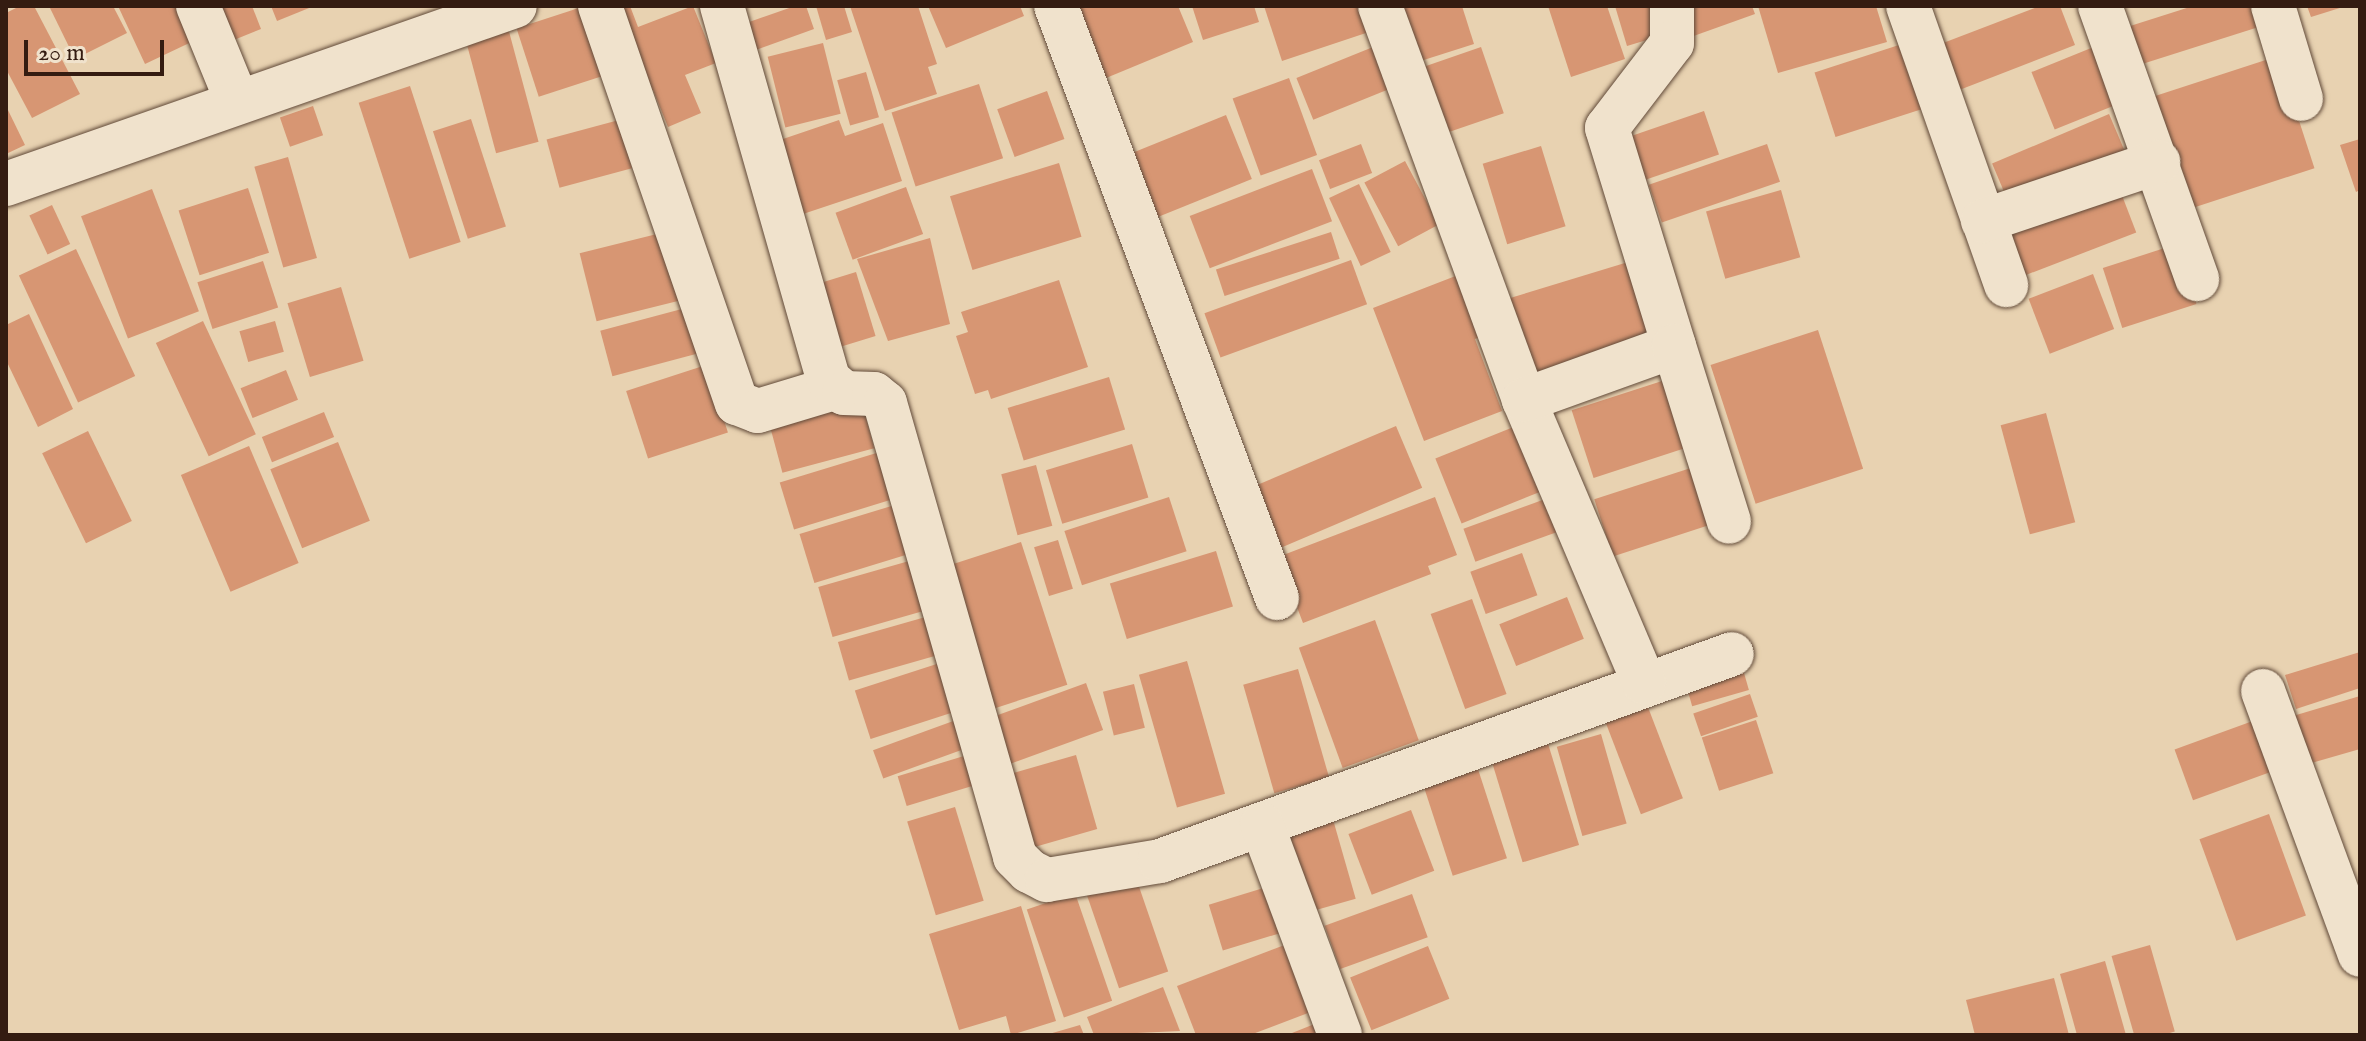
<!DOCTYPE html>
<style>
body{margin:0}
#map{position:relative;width:2366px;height:1041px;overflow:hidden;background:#e8d2b1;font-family:"IM FELL English",serif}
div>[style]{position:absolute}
.building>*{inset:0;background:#d79673;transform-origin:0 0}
.roads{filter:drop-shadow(0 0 2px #614a39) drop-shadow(0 0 2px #614a39)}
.minor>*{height:44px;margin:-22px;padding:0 22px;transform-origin:22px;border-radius:22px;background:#f0e2cc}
span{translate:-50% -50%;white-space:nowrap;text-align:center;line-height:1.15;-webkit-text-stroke:7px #f0e2cc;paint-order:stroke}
.frame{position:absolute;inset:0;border:8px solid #341c11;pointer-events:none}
.scale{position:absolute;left:24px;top:40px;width:140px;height:36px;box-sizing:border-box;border:4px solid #341c11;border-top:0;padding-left:10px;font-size:24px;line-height:28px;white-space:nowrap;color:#341c11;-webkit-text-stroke:6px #f0e2cc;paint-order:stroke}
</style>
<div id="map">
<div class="building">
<div style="clip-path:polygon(20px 6px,34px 6px,80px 94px,32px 118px,6px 69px,6px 13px)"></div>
<div style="clip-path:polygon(49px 6px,113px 6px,127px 33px,75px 59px)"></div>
<div style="clip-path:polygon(118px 6px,187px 6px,202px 37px,145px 64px)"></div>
<div style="clip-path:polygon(209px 6px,252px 6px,261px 29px,224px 44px)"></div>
<div style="clip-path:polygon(271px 6px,314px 6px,277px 21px)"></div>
<div style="left:585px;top:6px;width:72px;height:72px;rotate:72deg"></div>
<div style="clip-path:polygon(608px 6px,630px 6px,638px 27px,693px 6px,716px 63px,685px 75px,701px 113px,668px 127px,653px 90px,644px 94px)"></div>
<div style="clip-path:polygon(795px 6px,806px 6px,814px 29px,745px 54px,735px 27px)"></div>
<div style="clip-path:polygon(816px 6px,844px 6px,852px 32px,826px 40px)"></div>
<div style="clip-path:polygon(850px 6px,918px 6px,937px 64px,928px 67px,937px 94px,885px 111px)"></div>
<div style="clip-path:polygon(928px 6px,1020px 6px,1024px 16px,946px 48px)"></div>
<div style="clip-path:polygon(1062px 6px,1178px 6px,1193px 42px,1094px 83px)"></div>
<div style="clip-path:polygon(1192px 6px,1254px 6px,1259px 22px,1203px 40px)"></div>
<div style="clip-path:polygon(1264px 6px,1361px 6px,1369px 32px,1282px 61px)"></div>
<div style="clip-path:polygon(1401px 6px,1462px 6px,1474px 44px,1408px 65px)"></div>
<div style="clip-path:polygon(1548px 6px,1607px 6px,1625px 59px,1571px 77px)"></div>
<div style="clip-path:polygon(1615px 6px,1662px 6px,1670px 33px,1627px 46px)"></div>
<div style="clip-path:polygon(1676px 6px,1752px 6px,1755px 14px,1688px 38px)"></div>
<div style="clip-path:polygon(1758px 6px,1876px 6px,1887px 42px,1778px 73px)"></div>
<div style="clip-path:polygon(2040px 6px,2060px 6px,2075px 45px,1949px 94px,1930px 48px)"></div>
<div style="clip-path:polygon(2193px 6px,2258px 6px,2265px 25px,2139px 65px,2127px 27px)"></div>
<div style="clip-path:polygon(2307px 6px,2343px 6px,2343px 7px,2311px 17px)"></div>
<div style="left:507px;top:24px;width:122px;height:44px;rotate:75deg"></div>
<div style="left:823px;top:43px;width:73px;height:57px;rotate:76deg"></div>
<div style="left:1902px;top:44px;width:68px;height:92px;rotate:72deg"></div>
<div style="left:2101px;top:44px;width:62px;height:75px;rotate:68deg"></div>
<div style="left:1378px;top:45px;width:45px;height:88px;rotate:68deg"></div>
<div style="left:1481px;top:47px;width:70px;height:68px;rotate:71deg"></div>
<div style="left:2278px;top:56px;width:118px;height:134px;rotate:72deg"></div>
<div style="left:866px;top:72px;width:47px;height:30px;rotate:74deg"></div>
<div style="left:1289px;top:78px;width:82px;height:60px;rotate:70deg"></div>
<div style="left:979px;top:84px;width:78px;height:92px;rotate:72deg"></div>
<div style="left:410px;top:86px;width:164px;height:54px;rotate:72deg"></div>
<div style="left:1047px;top:91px;width:51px;height:53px;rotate:70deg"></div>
<div style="clip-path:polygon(6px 106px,25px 145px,6px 154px)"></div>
<div style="left:313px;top:106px;width:31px;height:35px;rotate:71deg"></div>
<div style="left:1704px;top:111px;width:46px;height:90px;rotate:71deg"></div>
<div style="left:2109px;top:114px;width:50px;height:127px;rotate:67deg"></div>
<div style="left:1226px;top:115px;width:69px;height:112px;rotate:68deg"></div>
<div style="left:471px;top:119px;width:113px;height:40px;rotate:72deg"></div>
<div style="left:619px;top:120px;width:50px;height:75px;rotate:75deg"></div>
<div style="clip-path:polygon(839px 120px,845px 136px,883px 123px,902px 181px,788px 219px,780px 140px)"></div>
<div style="clip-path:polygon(2360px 139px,2360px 190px,2356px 192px,2340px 145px)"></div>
<div style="left:1361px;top:144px;width:31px;height:45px;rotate:69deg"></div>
<div style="left:1767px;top:144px;width:40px;height:125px;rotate:71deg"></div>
<div style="left:1541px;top:146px;width:84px;height:61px;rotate:73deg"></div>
<div style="left:288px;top:157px;width:105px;height:35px;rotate:74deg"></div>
<div style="left:1405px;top:161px;width:72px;height:46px;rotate:62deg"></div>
<div style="left:1059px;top:163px;width:77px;height:114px;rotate:73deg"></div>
<div style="left:1312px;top:169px;width:56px;height:131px;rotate:69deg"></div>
<div style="left:1359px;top:184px;width:75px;height:33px;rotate:65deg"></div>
<div style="left:2118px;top:185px;width:51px;height:125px;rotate:69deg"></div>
<div style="left:906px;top:187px;width:50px;height:75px;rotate:70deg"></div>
<div style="left:248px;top:188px;width:68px;height:73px;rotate:72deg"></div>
<div style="left:152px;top:189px;width:131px;height:76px;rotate:69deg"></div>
<div style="left:1781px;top:190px;width:70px;height:78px;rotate:74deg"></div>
<div style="left:52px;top:205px;width:43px;height:25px;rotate:65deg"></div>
<div style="left:665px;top:232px;width:70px;height:88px;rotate:76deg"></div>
<div style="left:1331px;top:232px;width:28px;height:121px;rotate:72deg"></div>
<div style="clip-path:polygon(930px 238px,950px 324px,888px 341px,857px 259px)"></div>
<div style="left:2177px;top:244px;width:63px;height:78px;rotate:72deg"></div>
<div style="left:76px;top:249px;width:140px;height:63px;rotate:65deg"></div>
<div style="left:1638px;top:259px;width:81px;height:137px;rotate:73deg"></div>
<div style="left:1351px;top:260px;width:47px;height:156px;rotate:70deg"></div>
<div style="left:263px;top:261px;width:49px;height:69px;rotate:72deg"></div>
<div style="clip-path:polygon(1471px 270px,1494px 331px,1475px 339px,1502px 411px,1424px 441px,1373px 308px)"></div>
<div style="left:856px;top:272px;width:67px;height:51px;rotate:73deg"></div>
<div style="left:2093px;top:274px;width:59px;height:69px;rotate:69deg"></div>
<div style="clip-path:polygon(1059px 280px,1088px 367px,991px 399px,988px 390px,975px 394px,956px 336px,968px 332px,961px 312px)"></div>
<div style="left:341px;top:287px;width:77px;height:56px;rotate:73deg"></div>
<div style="left:693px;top:306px;width:47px;height:96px;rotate:75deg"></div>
<div style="clip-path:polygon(29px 314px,73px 409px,38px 427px,6px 360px,6px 325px)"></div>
<div style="left:203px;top:321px;width:125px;height:52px;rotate:65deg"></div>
<div style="left:275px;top:321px;width:32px;height:37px;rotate:74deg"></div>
<div style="left:1818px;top:330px;width:146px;height:113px;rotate:72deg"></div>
<div style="left:706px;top:365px;width:71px;height:84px;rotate:72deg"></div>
<div style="left:286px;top:370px;width:32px;height:49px;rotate:68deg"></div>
<div style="left:1109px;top:377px;width:55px;height:106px;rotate:73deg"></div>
<div style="left:1662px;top:381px;width:71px;height:95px;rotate:72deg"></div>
<div style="left:861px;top:399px;width:51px;height:95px;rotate:75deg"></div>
<div style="left:324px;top:412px;width:27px;height:67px;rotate:68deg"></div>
<div style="left:2046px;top:413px;width:113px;height:47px;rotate:75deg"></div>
<div style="left:1396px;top:426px;width:67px;height:158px;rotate:67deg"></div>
<div style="left:1516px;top:426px;width:70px;height:87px;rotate:68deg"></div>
<div style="left:88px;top:431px;width:100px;height:51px;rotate:64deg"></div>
<div style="left:338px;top:442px;width:85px;height:73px;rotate:68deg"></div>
<div style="left:1132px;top:444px;width:56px;height:90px;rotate:73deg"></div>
<div style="left:249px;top:446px;width:127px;height:74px;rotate:67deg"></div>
<div style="left:883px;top:451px;width:49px;height:108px;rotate:73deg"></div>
<div style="left:1036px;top:465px;width:63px;height:36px;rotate:75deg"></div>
<div style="left:1697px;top:466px;width:60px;height:108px;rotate:72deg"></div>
<div style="left:1169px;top:497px;width:57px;height:110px;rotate:72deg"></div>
<div style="clip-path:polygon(1435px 497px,1457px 555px,1428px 566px,1431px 574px,1303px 623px,1278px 557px)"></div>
<div style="left:1548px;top:498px;width:35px;height:90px;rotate:70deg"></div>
<div style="left:898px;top:504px;width:51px;height:103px;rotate:73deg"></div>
<div style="left:1058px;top:540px;width:51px;height:25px;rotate:73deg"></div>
<div style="left:1021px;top:542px;width:150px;height:80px;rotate:72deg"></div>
<div style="left:1216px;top:551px;width:58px;height:111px;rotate:73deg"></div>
<div style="left:1522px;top:553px;width:45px;height:55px;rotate:70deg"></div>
<div style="left:923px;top:557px;width:52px;height:109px;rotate:74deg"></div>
<div style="left:1567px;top:597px;width:45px;height:73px;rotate:68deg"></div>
<div style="left:1472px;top:599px;width:101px;height:44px;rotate:70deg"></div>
<div style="left:936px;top:614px;width:40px;height:102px;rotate:74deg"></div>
<div style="left:1375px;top:620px;width:128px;height:81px;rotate:70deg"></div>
<div style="clip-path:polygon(2360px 652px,2360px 688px,2296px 709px,2285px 675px)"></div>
<div style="left:949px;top:660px;width:51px;height:99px;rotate:72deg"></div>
<div style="left:1187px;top:661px;width:138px;height:50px;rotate:74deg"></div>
<div style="left:1742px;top:666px;width:25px;height:59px;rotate:74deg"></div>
<div style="left:1298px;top:669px;width:113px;height:57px;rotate:74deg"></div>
<div style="left:1086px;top:683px;width:50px;height:101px;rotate:70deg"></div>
<div style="left:1134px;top:684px;width:45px;height:32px;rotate:76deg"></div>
<div style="left:1750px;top:694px;width:24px;height:60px;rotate:71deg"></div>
<div style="clip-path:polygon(2360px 696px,2360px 749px,2308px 764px,2293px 716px)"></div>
<div style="left:1646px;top:702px;width:103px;height:45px;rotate:69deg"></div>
<div style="left:967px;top:716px;width:30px;height:100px;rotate:70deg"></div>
<div style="left:2261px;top:718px;width:54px;height:92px;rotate:70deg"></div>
<div style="left:1756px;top:720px;width:56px;height:57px;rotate:72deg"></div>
<div style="left:1601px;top:734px;width:93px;height:46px;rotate:74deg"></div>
<div style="left:1546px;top:737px;width:113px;height:59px;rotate:73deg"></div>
<div style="left:977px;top:752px;width:31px;height:83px;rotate:73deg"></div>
<div style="left:1076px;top:755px;width:77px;height:66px;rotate:74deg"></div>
<div style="left:1477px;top:766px;width:97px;height:57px;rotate:72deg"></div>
<div style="left:955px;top:807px;width:98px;height:50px;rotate:73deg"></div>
<div style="left:1411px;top:810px;width:65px;height:67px;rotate:69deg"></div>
<div style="left:2269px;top:814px;width:108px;height:74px;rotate:70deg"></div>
<div style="left:1332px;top:816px;width:86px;height:55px;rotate:74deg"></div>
<div style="left:1135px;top:875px;width:102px;height:52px;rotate:71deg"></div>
<div style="left:1270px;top:886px;width:48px;height:64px;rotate:73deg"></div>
<div style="left:1075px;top:893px;width:114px;height:51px;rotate:71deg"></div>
<div style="left:1412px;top:894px;width:46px;height:93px;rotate:70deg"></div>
<div style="clip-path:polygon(1021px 906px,1056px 1021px,1011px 1035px,1006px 1016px,959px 1030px,929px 934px)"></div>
<div style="clip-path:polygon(1290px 943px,1316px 1010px,1250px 1035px,1196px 1035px,1177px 986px)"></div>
<div style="left:2150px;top:945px;width:90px;height:40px;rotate:74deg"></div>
<div style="left:1428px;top:946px;width:57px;height:84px;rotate:68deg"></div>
<div style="clip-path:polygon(2105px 961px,2126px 1035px,2077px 1035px,2060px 974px)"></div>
<div style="clip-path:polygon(2054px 978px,2069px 1035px,1975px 1035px,1966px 1000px)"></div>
<div style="clip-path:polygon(1163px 987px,1180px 1031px,1094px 1035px,1087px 1017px)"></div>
<div style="clip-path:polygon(1322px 1021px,1327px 1035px,1287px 1035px)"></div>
<div style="clip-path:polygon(1080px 1025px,1084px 1035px,1049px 1035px,1049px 1034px)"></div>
</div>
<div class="roads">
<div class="minor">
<div style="left:198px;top:6px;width:103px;rotate:67.7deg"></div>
<div style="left:600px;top:6px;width:420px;rotate:71deg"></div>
<div style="left:737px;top:403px;width:22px;rotate:21deg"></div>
<div style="left:758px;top:411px;width:79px;rotate:-16.8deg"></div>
<div style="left:722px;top:6px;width:388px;rotate:74.1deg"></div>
<div style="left:828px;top:379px;width:21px;rotate:41deg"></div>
<div style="left:844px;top:393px;width:30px;rotate:2deg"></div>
<div style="left:874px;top:394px;width:14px;rotate:39deg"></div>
<div style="left:885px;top:403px;width:472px;rotate:74deg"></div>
<div style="left:1015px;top:857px;width:20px;rotate:45deg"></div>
<div style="left:1029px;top:871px;width:20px;rotate:27deg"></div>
<div style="left:1047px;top:880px;width:115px;rotate:-9.5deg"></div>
<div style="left:1160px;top:861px;width:608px;rotate:-19.89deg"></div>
<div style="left:1056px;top:6px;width:632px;rotate:69.53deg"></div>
<div style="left:1380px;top:6px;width:419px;rotate:69.9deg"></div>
<div style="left:1524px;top:400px;width:307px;rotate:67deg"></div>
<div style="left:1672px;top:6px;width:37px;rotate:90deg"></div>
<div style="left:1672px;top:43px;width:107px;rotate:127.4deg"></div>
<div style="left:1607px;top:128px;width:228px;rotate:72.9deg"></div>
<div style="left:1908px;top:6px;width:296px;rotate:70.6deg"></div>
<div style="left:2100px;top:6px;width:290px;rotate:70.4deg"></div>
<div style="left:2273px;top:6px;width:97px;rotate:73.2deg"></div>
<div style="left:6px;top:184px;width:539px;rotate:-19.28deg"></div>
<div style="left:1983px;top:221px;width:185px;rotate:-18.6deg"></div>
<div style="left:1524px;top:400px;width:159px;rotate:-19.8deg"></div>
<div style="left:1674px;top:346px;width:184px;rotate:72.6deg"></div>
<div style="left:2263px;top:691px;width:281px;rotate:69.8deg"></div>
<div style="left:1262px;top:825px;width:224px;rotate:69.6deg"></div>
</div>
</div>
<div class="frame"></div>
<div class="scale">20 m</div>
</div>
